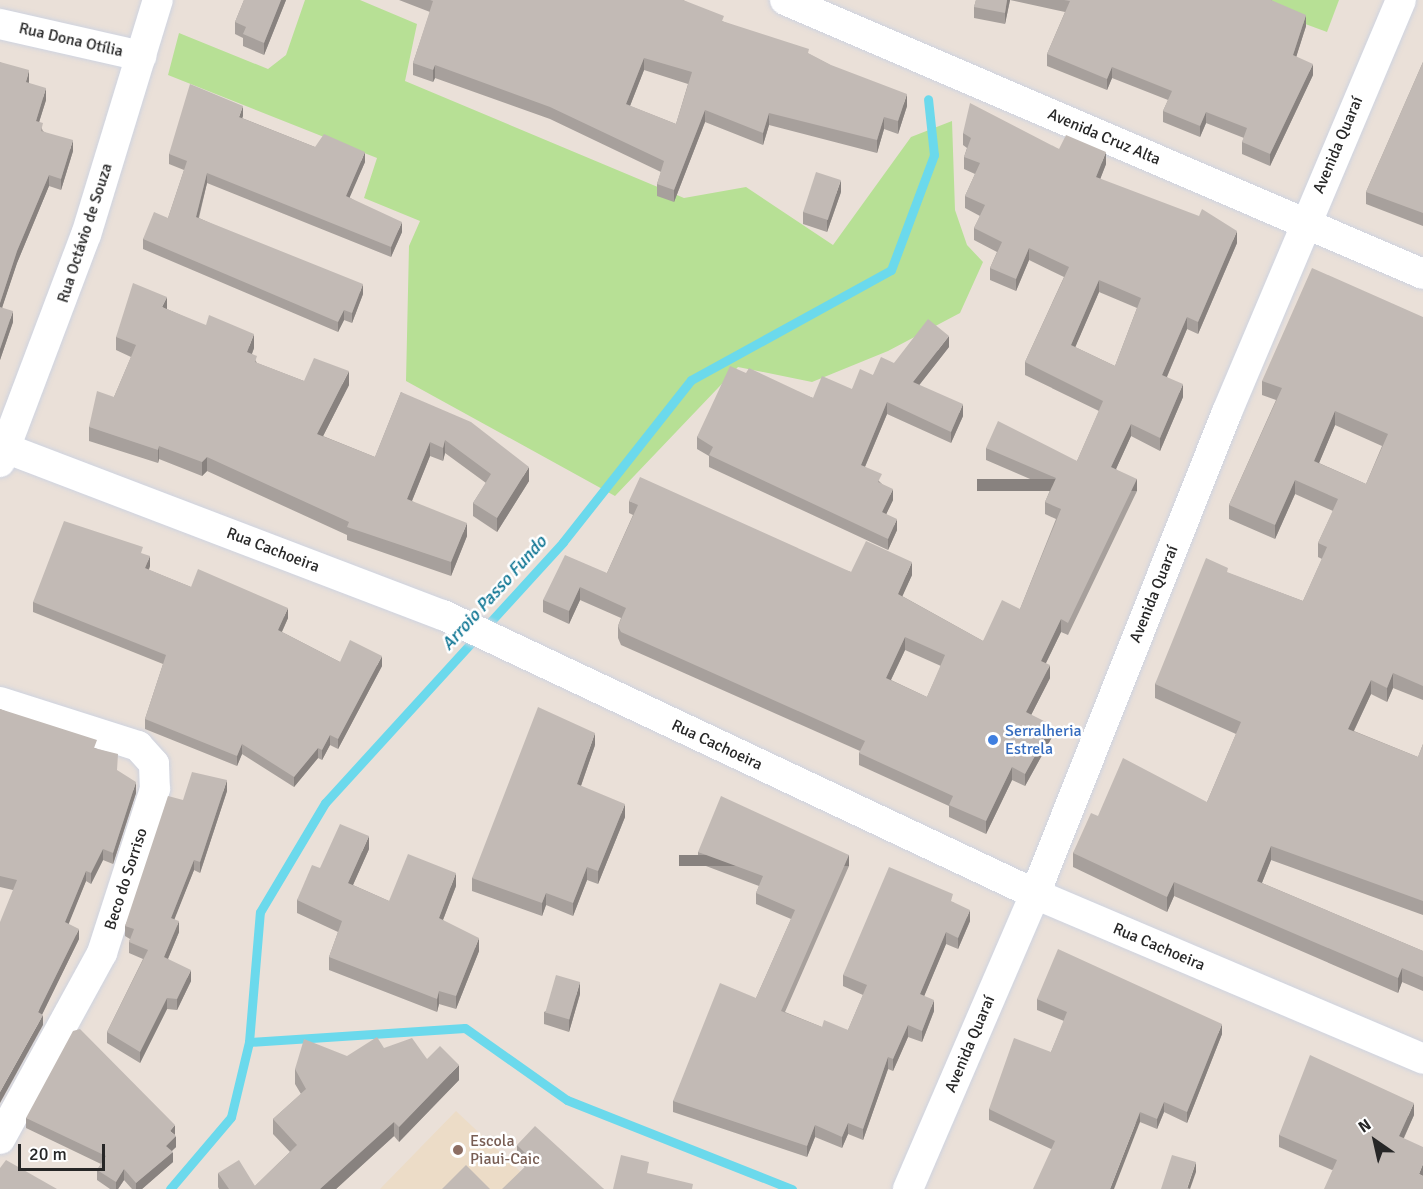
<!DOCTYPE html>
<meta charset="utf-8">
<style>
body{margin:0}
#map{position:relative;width:1423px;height:1189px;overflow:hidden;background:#eae0d8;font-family:Signika,sans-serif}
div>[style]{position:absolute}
.education>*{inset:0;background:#ecdcc7}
.green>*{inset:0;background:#b7e095}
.stream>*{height:9px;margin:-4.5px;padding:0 4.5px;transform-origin:4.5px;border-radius:4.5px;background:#6bd9ec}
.roads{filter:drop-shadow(0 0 2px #ced3e0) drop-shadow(0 0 2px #ced3e0)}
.minor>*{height:30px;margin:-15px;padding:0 15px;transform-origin:15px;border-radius:15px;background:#fff}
.wall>*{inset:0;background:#a7a09c}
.shaded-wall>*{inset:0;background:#88827f;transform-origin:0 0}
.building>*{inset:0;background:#c2bab5;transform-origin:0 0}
.dots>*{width:16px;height:16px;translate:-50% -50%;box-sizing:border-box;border:3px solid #fff;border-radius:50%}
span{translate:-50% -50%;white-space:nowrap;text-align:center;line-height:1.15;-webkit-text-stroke:5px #fff;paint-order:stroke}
.street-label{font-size:16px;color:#272727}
.shop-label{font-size:16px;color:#366cbe}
.left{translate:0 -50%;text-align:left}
.education-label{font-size:16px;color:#785e54}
.water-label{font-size:18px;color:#0f7593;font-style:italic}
.north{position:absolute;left:1345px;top:1111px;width:60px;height:60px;-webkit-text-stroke:4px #fff;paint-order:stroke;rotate:326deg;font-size:16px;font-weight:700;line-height:24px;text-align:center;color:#272727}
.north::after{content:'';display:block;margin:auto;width:21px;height:27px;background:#272727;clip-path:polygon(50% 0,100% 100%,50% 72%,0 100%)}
.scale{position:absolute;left:18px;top:1144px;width:87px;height:27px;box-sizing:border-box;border:3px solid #272727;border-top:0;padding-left:8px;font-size:18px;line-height:21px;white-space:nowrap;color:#272727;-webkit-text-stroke:4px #fff;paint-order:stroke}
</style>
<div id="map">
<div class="education">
<div style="clip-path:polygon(456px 1111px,539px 1189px,380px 1189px)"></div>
</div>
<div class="green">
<div style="clip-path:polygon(305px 0,360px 0,417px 24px,405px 81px,684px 198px,746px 187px,833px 245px,911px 137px,952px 121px,955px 210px,967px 245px,983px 262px,960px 313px,888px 351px,812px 382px,738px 367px,615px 496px,406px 381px,409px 246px,420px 221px,364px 198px,377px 158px,168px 75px,179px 33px,268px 69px,286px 55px)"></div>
<div style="clip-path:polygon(1240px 0,1339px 0,1327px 32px)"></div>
</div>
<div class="stream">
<div style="left:249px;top:1042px;width:216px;rotate:-3.7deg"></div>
<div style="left:465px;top:1028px;width:125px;rotate:35.2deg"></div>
<div style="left:567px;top:1100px;width:242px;rotate:21.6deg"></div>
<div style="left:170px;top:1189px;width:94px;rotate:-49.7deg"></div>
<div style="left:231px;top:1117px;width:77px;rotate:-76.5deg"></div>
<div style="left:249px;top:1042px;width:130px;rotate:-85.2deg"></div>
<div style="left:260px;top:912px;width:127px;rotate:-59.2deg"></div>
<div style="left:325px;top:803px;width:353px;rotate:-47.6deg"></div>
<div style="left:563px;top:542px;width:206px;rotate:-51.7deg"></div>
<div style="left:691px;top:380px;width:228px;rotate:-28.8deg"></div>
<div style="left:891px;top:270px;width:123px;rotate:-69.5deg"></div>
<div style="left:934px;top:155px;width:56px;rotate:-96.1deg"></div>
</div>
<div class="roads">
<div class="minor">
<div style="left:785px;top:0;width:694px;rotate:23.24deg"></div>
<div style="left:0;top:24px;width:145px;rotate:12.8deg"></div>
<div style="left:5px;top:448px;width:469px;rotate:20.9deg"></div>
<div style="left:443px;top:615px;width:654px;rotate:25.23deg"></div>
<div style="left:1035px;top:894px;width:422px;rotate:23deg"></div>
<div style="left:0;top:462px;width:243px;rotate:-69.3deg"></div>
<div style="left:86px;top:235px;width:246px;rotate:-73deg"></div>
<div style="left:0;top:702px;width:145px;rotate:17.7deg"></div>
<div style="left:138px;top:746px;width:24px;rotate:48deg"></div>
<div style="left:154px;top:764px;width:25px;rotate:88deg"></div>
<div style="left:155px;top:789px;width:172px;rotate:107.9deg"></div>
<div style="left:102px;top:953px;width:212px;rotate:118.7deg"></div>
<div style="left:908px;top:1189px;width:321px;rotate:-66.7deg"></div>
<div style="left:1035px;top:894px;width:519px;rotate:-68.28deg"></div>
<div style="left:1227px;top:412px;width:447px;rotate:-67.1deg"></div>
</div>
</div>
<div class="wall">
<div style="clip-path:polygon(243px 0,286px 0,264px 55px,243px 46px,243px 38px,235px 34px,235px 22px,244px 0)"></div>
<div style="clip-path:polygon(evenodd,399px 0,683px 0,724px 22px,809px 54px,907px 106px,898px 134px,884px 129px,877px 153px,769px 125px,763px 145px,705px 122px,674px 202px,657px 196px,657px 184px,661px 172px,550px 119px,435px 78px,433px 82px,413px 75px,413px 63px,430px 12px,399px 0,644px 70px,688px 84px,676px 124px,630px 106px,644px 70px)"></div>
<div style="clip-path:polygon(976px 0,1010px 0,1005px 24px,974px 18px,974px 7px)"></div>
<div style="clip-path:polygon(1010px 0,1271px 0,1306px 26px,1296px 57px,1313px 75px,1270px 166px,1242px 154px,1242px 142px,1244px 138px,1206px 123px,1200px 137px,1163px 122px,1163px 111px,1168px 100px,1112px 78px,1107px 90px,1047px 66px,1047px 54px,1065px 12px)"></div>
<div style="clip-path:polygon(0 62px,29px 81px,29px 83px,46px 100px,39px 122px,43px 131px,73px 151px,61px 190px,49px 186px,17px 263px,2px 307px,13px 322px,0 360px)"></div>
<div style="clip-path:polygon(1423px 62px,1423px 226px,1366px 204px,1366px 192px)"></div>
<div style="clip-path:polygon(243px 116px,242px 118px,315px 147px,365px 162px,349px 197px,402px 232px,391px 257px,207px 183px,199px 218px,363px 294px,352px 323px,344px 320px,338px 332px,143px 249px,143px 239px,168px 218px,184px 170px,169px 164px,169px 154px)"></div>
<div style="clip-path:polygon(evenodd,963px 133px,1059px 149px,1106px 164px,1100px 179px,1237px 243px,1198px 334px,1187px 329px,1167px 377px,1183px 397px,1160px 451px,1131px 436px,1116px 469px,1137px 491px,1068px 635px,1061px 632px,1046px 663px,1050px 678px,1031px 715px,1052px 737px,1025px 786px,1012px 780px,986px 834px,949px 817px,949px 806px,859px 765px,859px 753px,860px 751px,621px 645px,618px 638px,618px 626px,621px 618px,580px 600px,569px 624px,543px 612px,543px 600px,607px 573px,633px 515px,629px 513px,629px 501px,851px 572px,912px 575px,902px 596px,983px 641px,1020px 609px,1056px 519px,1045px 514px,1045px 502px,1051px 488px,986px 460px,986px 448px,1077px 461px,1099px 411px,1025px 375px,1025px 362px,1064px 277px,1029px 260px,1016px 291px,990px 280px,990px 268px,997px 252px,974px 240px,974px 228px,980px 216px,965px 208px,965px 196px,975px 174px,964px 169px,964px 157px,967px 148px,963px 145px,963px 133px,1099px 292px,1137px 308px,1115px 366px,1075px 347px,1099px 292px,963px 133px,905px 650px,941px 666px,927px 697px,891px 680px,905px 650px)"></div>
<div style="clip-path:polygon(841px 192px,827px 232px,803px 224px,803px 212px)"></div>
<div style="clip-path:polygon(167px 309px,254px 348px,252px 354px,257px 363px,304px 381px,349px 385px,323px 436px,375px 457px,401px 392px,529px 481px,497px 532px,473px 516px,473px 503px,486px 483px,445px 453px,443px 461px,430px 456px,412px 501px,467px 536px,451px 576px,347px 540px,347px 535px,207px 471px,202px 476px,159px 459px,158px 463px,89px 441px,89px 427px,114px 397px,131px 357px,116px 350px,116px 337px)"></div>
<div style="clip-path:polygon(evenodd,1423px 317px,1423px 700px,1393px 688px,1387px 702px,1371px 694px,1354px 731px,1418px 757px,1423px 744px,1423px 915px,1271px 860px,1262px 883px,1423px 951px,1423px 991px,1402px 982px,1398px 993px,1174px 896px,1167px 912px,1073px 867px,1073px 853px,1098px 816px,1207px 802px,1236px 734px,1155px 698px,1155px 684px,1228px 573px,1303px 601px,1322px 559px,1318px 557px,1318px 543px,1333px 511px,1295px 494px,1275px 539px,1229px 519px,1229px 505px,1276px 400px,1262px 395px,1262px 381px,1423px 317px,1335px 425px,1382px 446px,1366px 484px,1319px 463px,1335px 425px)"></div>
<div style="clip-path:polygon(949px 347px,919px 385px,963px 416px,951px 443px,887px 414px,865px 467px,882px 484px,893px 500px,886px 514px,897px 530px,888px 550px,709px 467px,709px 456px,697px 449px,697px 437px,746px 373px,813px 398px,852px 389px,873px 375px,894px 363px)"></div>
<div style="clip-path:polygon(143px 554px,150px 566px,149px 570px,191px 587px,288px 618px,282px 632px,340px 662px,382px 666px,338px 749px,330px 745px,322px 760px,318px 758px,294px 787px,242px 754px,237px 766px,145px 729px,145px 719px,163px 664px,33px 612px,33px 602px)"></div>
<div style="clip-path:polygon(0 709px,97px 749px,117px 771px,136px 793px,113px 864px,103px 860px,91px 884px,86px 881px,68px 924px,79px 939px,42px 1014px,43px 1025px,13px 890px,0 887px)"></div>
<div style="clip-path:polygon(595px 745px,581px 786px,625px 817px,598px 884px,587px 880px,573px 916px,546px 905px,542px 916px,472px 891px,472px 878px)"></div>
<div style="clip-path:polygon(227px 791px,200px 873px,194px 870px,174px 919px,179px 932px,168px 959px,191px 981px,177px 1010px,167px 1009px,140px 1063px,107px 1043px,107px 1032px,143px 959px,129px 953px,129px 942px,130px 939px,125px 936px,125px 926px,183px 800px)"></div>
<div style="clip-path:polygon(369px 849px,353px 885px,389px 901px,456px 886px,443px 920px,479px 951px,456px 1009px,439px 1004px,437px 1012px,329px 970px,329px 957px,338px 932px,297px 913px,297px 900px,320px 868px)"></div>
<div style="clip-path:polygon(698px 852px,849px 866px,785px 1012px,822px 1027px,848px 1030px,863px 995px,843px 986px,843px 975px,953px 902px,970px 921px,958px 949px,946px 944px,924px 996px,934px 1011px,922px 1042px,908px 1037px,893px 1071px,888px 1069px,863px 1140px,848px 1134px,842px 1148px,815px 1137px,807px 1157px,673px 1112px,673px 1101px,756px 998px,791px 919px,756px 904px,756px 893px,759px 886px,698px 863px)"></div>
<div style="clip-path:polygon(580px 994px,569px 1032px,544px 1024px,544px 1012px)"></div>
<div style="clip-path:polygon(1037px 999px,1222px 1034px,1187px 1123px,1164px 1112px,1157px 1129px,1140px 1122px,1051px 1149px,989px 1120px,989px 1109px,1051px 1052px,1064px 1021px,1037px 1010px)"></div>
<div style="clip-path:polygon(384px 1048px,427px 1059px,459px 1080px,399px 1142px,394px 1136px,336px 1189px,219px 1189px,218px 1187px,218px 1173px,255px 1186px,290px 1152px,273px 1134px,273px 1119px,301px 1094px,295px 1084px,295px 1069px)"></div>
<div style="clip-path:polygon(1414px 1115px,1404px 1138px,1332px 1170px,1279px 1147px,1279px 1135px)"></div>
<div style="clip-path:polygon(26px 1118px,175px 1136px,176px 1147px,172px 1151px,173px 1162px,142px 1189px,132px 1189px,124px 1180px,118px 1189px,110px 1189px,97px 1180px,97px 1170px,101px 1164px,26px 1128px)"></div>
<div style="clip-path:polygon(517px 1145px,604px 1189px,524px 1167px,517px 1160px)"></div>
</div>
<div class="shaded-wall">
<div style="clip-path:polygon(281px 0,286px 0,264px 55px,264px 43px)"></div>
<div style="clip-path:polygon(1007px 0,1010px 0,1005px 24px,1005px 13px)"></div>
<div style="clip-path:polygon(1306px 15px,1306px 26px,1293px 67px,1293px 55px)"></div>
<div style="clip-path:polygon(644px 58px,644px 70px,626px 116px,626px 104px)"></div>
<div style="clip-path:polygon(1313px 64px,1313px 75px,1270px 166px,1270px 154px)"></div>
<div style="clip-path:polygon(435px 65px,435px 78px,433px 82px,433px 70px)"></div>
<div style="clip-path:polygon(1112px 67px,1112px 78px,1107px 90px,1107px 79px)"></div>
<div style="clip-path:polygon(29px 70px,29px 81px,26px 94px,26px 82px)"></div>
<div style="clip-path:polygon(46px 88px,46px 100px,36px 132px,36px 121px)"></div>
<div style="clip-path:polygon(907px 94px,907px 106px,898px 134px,898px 121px)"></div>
<div style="clip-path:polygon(243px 106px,243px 116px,239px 127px,239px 117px)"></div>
<div style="clip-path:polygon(705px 110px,705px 122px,674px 202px,674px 190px)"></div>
<div style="clip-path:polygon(1206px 112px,1206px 123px,1200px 137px,1200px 126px)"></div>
<div style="clip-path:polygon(769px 113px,769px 125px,763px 145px,763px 133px)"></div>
<div style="clip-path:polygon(884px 117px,884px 129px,877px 153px,877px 140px)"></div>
<div style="clip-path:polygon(73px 140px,73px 151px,61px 190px,61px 179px)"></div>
<div style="clip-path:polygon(365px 152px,365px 162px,346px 206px,346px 196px)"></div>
<div style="clip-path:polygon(1106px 152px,1106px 164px,1096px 190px,1096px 177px)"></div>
<div style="clip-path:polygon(207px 173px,207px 183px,196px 227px,196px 217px)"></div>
<div style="clip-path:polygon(49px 175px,49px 186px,17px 263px,0 314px,0 303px,17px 251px)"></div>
<div style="clip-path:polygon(841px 180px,841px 192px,827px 232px,827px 220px)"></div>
<div style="clip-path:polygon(402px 222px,402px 232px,391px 257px,391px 247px)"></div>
<div style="clip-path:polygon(1237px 231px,1237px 243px,1198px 334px,1198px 322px)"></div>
<div style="clip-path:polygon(1029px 248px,1029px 260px,1016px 291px,1016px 279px)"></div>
<div style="clip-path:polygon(1099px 280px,1099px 292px,1071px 357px,1071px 345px)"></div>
<div style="clip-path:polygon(363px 284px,363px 294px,352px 323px,352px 313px)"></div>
<div style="clip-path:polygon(167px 297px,167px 310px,162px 307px)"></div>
<div style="clip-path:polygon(344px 310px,344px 320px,338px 332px,338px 322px)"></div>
<div style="clip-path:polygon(13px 311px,13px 322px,0 360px,0 349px)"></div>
<div style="clip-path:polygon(1187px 317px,1187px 329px,1162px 388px,1162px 375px)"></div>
<div style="clip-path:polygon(254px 334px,254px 348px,247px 366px,247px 352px)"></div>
<div style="clip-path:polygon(949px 336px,949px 347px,913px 393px,913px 382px)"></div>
<div style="clip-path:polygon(349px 371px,349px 385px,317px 448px,317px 434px)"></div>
<div style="clip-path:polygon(1183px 384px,1183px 397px,1160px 451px,1160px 438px)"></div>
<div style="clip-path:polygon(887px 402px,887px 414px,861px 476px,861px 465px)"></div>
<div style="clip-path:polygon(963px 404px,963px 416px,951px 443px,951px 432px)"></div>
<div style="clip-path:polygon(1335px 411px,1335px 425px,1314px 475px,1314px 461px)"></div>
<div style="clip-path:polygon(1131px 424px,1131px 436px,1111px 480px,1111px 467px)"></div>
<div style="clip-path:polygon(445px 440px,445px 453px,443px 461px,443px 448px)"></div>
<div style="clip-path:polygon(430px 442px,430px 456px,407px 513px,407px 499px)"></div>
<div style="clip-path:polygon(159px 446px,159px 459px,158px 463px,158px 450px)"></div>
<div style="clip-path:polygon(207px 457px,207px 471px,202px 476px,202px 462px)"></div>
<div style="clip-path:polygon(529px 467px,529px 481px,497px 532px,497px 518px)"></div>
<div style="left:1137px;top:479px;width:12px;height:160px;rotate:90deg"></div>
<div style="clip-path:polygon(1295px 480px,1295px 494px,1275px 539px,1275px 525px)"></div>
<div style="clip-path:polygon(893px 489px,893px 500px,882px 523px,882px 512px)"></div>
<div style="clip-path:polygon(897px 519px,897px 530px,888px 550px,888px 539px)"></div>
<div style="clip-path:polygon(467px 523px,467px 536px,451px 576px,451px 562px)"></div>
<div style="clip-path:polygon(150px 556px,150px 566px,145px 578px,145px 568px)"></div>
<div style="clip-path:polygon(912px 562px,912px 575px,898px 606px,898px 594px)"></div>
<div style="clip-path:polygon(580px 587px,580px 600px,569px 624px,569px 611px)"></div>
<div style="clip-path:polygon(288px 608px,288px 618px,278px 640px,278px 630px)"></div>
<div style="clip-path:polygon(1061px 619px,1061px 632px,1041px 673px,1041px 661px)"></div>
<div style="clip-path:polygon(905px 637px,905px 650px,886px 690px,886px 678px)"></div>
<div style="clip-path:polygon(382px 656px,382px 666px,338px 749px,338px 739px)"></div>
<div style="clip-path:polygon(1050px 665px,1050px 678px,1026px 725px,1026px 712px)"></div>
<div style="clip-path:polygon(1393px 673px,1393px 688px,1387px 702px,1387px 688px)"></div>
<div style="clip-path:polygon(1371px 680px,1371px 694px,1348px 743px,1348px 729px)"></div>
<div style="clip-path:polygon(1052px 725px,1052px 737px,1025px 786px,1025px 774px)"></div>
<div style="clip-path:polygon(595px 733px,595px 745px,577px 797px,577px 784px)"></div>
<div style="clip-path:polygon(330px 735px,330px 745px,322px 760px,322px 750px)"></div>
<div style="clip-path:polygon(242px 744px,242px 754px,237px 766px,237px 756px)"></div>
<div style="clip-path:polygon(318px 748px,318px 758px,294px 787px,294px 777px)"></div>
<div style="clip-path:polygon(1012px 767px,1012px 780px,986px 834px,986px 821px)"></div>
<div style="clip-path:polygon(227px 780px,227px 791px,200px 873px,200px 862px)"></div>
<div style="clip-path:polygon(136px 782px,136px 793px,113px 864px,113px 853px)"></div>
<div style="clip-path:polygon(625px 804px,625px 817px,598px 884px,598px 871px)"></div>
<div style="clip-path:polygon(369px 836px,369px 849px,348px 896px,348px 883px)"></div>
<div style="clip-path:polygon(1271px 846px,1271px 860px,1257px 895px,1257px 881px)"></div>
<div style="clip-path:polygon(103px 849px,103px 860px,91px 884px,91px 873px)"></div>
<div style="left:849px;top:855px;width:11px;height:170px;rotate:90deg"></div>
<div style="clip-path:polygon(194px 860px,194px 870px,171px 928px,171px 918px)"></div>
<div style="clip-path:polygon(587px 867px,587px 880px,573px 916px,573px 903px)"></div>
<div style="clip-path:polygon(86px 871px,86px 881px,65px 933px,65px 922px)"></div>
<div style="clip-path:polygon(456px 873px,456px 886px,439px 930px,439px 918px)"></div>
<div style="clip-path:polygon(1174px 882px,1174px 896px,1167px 912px,1167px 897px)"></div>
<div style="clip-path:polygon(546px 893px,546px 905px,542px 916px,542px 903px)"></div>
<div style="clip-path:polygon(970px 910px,970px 921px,958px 949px,958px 938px)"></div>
<div style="clip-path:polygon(179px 921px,179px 932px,164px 968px,164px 957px)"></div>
<div style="clip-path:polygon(79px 929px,79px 939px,38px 1023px,38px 1012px)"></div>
<div style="clip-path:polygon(946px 932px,946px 944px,920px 1006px,920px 994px)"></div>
<div style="clip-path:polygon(479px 938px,479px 951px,456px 1009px,456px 996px)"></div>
<div style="clip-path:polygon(1402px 968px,1402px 982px,1398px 993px,1398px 978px)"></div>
<div style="clip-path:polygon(191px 970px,191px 981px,177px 1010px,177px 999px)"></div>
<div style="clip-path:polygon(580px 982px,580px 994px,569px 1032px,569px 1020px)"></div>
<div style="clip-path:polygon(439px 991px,439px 1004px,437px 1012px,437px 999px)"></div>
<div style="clip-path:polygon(167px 998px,167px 1009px,140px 1063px,140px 1052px)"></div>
<div style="clip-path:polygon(934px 1000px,934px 1011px,922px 1042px,922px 1031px)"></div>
<div style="clip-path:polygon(43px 1015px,43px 1025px,0 1103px,0 1092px)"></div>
<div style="clip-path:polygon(1222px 1024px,1222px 1034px,1187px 1123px,1187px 1112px)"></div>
<div style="clip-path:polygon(908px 1025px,908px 1037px,893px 1071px,893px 1059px)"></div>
<div style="clip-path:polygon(888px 1057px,888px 1069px,863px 1140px,863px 1129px)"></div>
<div style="clip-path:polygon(459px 1065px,459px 1080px,399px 1142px,399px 1127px)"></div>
<div style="clip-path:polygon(1164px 1102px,1164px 1112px,1157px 1129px,1157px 1119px)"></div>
<div style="clip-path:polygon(1414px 1103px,1414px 1115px,1399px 1148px,1399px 1136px)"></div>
<div style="clip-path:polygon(1140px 1112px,1140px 1122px,1114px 1189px,1110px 1189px)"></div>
<div style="clip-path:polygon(394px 1122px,394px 1136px,336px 1189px,320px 1189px)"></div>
<div style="clip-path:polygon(848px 1123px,848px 1134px,842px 1148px,842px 1137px)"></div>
<div style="clip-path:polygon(175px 1125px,175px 1135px,170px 1131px)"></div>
<div style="clip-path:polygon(815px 1125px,815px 1137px,807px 1157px,807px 1146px)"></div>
<div style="clip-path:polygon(176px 1136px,176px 1147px,166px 1156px,166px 1146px)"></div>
<div style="clip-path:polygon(173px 1152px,173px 1162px,142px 1189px,136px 1189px,136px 1183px)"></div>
<div style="clip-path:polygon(1196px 1162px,1196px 1172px,1190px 1189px,1187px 1189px)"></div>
<div style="clip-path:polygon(1423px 1164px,1423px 1176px,1419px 1174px)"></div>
<div style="clip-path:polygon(124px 1169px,124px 1180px,118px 1189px,116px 1189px,116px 1182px)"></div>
</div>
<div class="building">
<div style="clip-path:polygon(244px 0,281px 0,264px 43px,243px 34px,246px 27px,235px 22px)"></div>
<div style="clip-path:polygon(evenodd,430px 0,683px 0,724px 16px,722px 21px,809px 49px,808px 53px,831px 65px,907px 94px,898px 121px,884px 117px,877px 140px,769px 113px,763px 133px,705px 110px,674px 190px,657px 184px,664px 161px,550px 107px,435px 65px,433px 70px,413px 63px,433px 1px,430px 0,644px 58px,692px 72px,676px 124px,626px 104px,644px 58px)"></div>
<div style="clip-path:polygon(976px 0,1007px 0,1005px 13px,974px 7px)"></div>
<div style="clip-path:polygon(1064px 0,1271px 0,1306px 15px,1293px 55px,1313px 64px,1270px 154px,1242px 142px,1247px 128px,1206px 112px,1200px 126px,1163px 111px,1172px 91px,1112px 67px,1107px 79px,1047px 54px,1070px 1px)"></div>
<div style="clip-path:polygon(0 62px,29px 70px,26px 82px,46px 88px,36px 121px,43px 123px,41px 131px,73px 140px,61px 179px,49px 175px,17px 251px,0 303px)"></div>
<div style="clip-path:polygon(1423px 62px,1423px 213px,1366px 192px)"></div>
<div style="clip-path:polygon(190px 84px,243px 106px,239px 117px,315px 147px,324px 134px,365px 152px,346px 196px,402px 222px,391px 247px,207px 173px,196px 217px,363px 284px,352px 313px,344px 310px,338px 322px,143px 239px,154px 212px,168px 218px,187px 161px,169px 154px)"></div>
<div style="clip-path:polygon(evenodd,970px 103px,1059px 149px,1066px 135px,1106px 152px,1096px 177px,1199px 216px,1202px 209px,1237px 231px,1198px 322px,1187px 317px,1162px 375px,1183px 384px,1160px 438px,1131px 424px,1111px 467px,1137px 479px,1068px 623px,1061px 619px,1041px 661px,1050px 665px,1026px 712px,1052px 725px,1025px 774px,1012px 767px,986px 821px,949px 805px,953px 796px,859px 753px,865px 741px,621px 632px,618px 626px,626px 608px,580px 587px,569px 611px,543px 600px,565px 555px,607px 573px,638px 505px,629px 501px,640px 477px,851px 572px,866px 541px,912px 562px,898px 594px,983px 641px,1002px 600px,1020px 609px,1061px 509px,1045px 502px,1056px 478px,986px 448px,998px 421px,1077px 461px,1103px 401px,1025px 362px,1069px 267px,1029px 248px,1016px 279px,990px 268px,1002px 242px,974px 228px,985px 205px,965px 196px,980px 163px,964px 157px,971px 138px,963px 133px,970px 103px,1099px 280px,1141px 298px,1115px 366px,1071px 345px,1099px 280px,970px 103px,905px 637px,945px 655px,927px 697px,886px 678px,905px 637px)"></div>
<div style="left:816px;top:172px;width:26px;height:42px;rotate:18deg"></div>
<div style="clip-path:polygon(evenodd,1312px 268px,1423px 317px,1423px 686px,1393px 673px,1387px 688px,1371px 680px,1348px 729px,1418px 757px,1423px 744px,1423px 901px,1271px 846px,1257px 881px,1423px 951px,1423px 977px,1402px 968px,1398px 978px,1174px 882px,1167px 897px,1073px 853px,1091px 813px,1098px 816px,1123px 758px,1207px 802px,1241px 722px,1155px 684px,1206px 558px,1228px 568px,1227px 572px,1303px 601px,1327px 547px,1318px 543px,1338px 499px,1295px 480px,1275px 525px,1229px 505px,1282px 388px,1262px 381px,1312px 268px,1335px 411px,1388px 434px,1366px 484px,1314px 461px,1335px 411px)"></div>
<div style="clip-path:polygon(133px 283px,167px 297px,162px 307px,206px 325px,209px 315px,254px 334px,247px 352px,257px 356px,255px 362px,304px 381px,314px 358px,349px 371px,317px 434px,375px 457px,401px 392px,471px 422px,529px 467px,497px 518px,473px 503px,491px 474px,445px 440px,443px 448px,430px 442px,407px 499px,467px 523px,451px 562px,347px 527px,349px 522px,207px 457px,202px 462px,159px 446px,158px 450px,89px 427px,97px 391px,114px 397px,136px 345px,116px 337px)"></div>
<div style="clip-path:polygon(0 307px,13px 311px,0 349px)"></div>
<div style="clip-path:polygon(928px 319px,949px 336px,913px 382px,963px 404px,951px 432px,887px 402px,861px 465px,882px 474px,878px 482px,893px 489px,882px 512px,897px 519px,888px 539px,709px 455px,713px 447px,697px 437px,730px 366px,746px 373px,749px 368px,813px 398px,822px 376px,852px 389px,860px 369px,873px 375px,881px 357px,894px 363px)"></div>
<div style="clip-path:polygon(64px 521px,143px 547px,141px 553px,150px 556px,145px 568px,191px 587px,198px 569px,288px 608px,278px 630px,340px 662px,350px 640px,382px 656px,338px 739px,330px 735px,322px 750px,318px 748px,294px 777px,242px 744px,237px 756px,145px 719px,166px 655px,33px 602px)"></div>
<div style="clip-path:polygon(538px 707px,595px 733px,577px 784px,625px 804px,598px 871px,587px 867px,573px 903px,546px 893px,542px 903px,472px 878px)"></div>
<div style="clip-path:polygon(0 709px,97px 740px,94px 748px,118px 754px,117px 770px,136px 782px,113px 853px,103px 849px,91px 873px,86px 871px,65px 922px,79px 929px,38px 1012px,43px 1015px,0 1092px,0 922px,17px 880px,0 876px)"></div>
<div style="clip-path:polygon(192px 772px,227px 780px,200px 862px,194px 860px,171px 918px,179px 921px,164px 957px,191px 970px,177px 999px,167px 998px,140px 1052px,107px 1032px,148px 950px,129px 942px,134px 929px,125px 926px,168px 796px,183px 800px)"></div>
<div style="clip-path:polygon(721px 796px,849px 855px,781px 1011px,822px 1027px,824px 1020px,848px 1030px,867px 985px,843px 975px,889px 867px,953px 894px,951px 901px,970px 910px,958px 938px,946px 932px,920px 994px,934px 1000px,922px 1031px,908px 1025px,893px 1059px,888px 1057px,863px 1129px,848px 1123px,842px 1137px,815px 1125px,807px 1146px,673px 1101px,720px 983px,756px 998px,795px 910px,756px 893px,763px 876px,698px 852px)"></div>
<div style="clip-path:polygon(340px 824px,369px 836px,348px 883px,389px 901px,408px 854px,456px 873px,439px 918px,479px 938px,456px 996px,439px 991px,437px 999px,329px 957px,342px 921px,297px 900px,312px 865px,320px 868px)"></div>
<div style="clip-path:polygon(1058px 949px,1222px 1024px,1187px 1112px,1164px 1102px,1157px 1119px,1140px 1112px,1110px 1189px,1033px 1189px,1055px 1141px,989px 1109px,1014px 1038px,1051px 1052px,1067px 1012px,1037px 999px)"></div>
<div style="left:556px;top:975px;width:25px;height:39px;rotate:16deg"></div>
<div style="clip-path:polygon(80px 1029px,175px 1125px,170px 1131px,176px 1136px,166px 1146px,173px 1152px,136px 1183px,124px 1169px,116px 1182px,97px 1170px,106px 1156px,26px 1118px,73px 1031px)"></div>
<div style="clip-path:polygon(377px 1037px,384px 1048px,412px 1038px,427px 1059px,440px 1046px,459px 1065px,399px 1127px,394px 1122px,320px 1189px,229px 1189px,218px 1173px,239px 1160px,255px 1186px,297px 1145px,273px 1119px,306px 1089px,295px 1069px,304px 1039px,347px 1056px)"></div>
<div style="clip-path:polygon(1310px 1055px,1414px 1103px,1399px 1136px,1423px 1147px,1423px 1164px,1419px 1174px,1423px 1176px,1423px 1189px,1324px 1189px,1337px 1160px,1279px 1135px)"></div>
<div style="clip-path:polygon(535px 1126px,604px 1189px,502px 1189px,532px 1160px,517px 1145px)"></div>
<div style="clip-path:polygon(621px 1155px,649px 1162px,647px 1173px,693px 1184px,692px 1189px,613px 1189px)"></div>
<div style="clip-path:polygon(1172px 1155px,1196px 1162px,1187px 1188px,1191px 1189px,1161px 1189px)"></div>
<div style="clip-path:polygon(6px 1160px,57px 1189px,0 1189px,0 1168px)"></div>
<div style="clip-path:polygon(466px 1165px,490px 1189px,442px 1189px)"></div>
</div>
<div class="dots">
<div style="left:993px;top:740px;background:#3f7fe0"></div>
<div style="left:458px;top:1150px;background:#8d6e63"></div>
</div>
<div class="street-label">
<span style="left:71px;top:40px;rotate:13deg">Rua Dona Otília</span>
<span style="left:1104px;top:137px;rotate:23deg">Avenida Cruz Alta</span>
<span style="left:1338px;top:145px;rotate:-67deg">Avenida Quaraí</span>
<span style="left:85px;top:233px;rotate:-72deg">Rua Octávio de Souza</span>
<span style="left:273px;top:550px;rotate:21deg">Rua Cachoeira</span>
<span style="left:1154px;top:594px;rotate:-68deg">Avenida Quaraí</span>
<span style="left:717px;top:745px;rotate:25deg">Rua Cachoeira</span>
<span style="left:126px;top:879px;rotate:-72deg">Beco do Sorriso</span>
<span style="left:1159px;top:947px;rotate:23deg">Rua Cachoeira</span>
<span style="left:970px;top:1044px;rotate:-67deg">Avenida Quaraí</span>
</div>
<div class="shop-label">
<span class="left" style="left:1005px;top:740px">Serralheria<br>Estrela</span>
</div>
<div class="education-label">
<span class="left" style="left:470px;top:1150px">Escola<br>Piaui-Caic</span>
</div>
<div class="water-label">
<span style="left:494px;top:593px;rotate:-48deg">Arroio Passo Fundo</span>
</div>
<div class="north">N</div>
<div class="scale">20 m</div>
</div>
